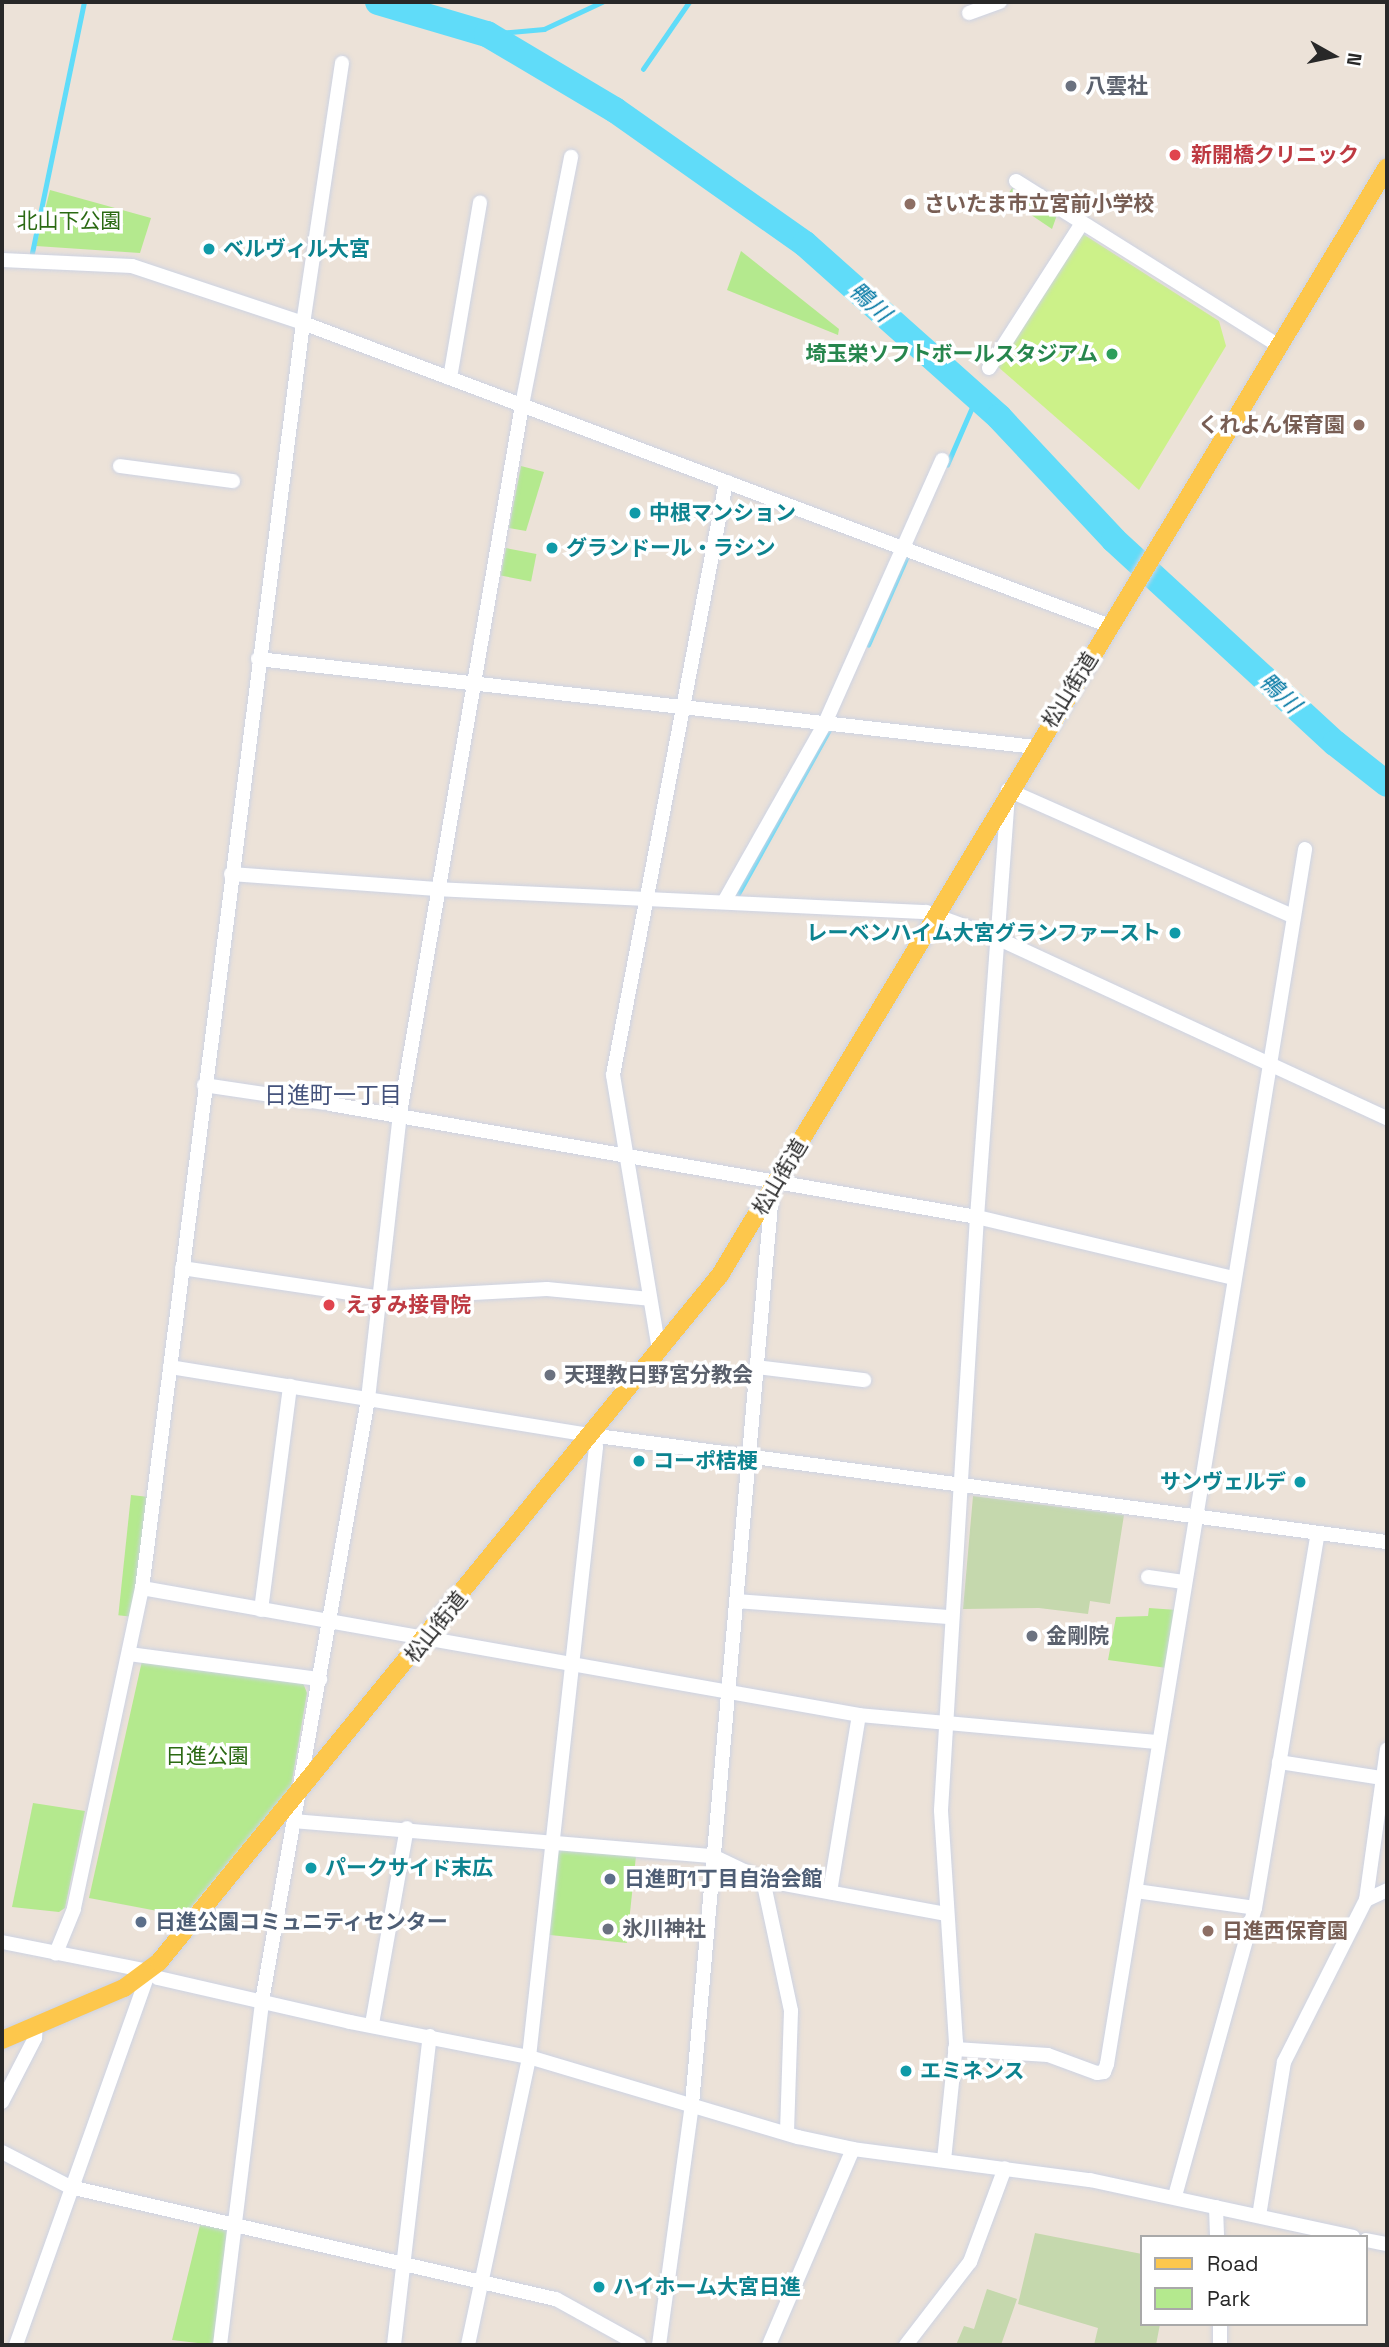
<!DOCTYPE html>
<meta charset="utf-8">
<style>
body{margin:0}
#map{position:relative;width:1389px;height:2347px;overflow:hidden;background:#ece2d8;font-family:"Space Grotesk","Noto Sans JP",sans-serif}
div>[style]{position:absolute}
.green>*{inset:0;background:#b4e98e;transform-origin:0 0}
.cemetery>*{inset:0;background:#c5d8ad}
.pitch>*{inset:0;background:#ccf189}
.stream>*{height:4.5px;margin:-2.25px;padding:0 2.25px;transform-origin:2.25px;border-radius:2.25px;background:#60dcf9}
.river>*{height:26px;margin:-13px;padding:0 13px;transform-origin:13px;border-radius:13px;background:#60dcf9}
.roads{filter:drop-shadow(0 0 2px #cdd3e3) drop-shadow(0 0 2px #cdd3e3)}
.minor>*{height:14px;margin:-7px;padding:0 7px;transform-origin:7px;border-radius:7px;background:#fff}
.major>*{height:18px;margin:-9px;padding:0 9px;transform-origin:9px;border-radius:9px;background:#fdc74c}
.dots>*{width:19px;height:19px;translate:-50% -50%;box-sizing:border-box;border:4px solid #fff;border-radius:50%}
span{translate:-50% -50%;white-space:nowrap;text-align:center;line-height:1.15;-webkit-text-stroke:7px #fff;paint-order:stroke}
.worship-label{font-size:21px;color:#5b616d;font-weight:700}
.left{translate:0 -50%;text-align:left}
.health-label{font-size:21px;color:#be3a42;font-weight:700}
.education-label{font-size:21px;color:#785e54;font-weight:700}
.right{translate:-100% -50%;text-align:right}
.park-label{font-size:21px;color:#2b6a13}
.culture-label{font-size:21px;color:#0d838f;font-weight:700}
.leisure-label{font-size:21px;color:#27864d;font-weight:700}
.street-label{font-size:21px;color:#282828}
.service-label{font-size:21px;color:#4e5e75;font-weight:700}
.water-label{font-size:23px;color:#0177a3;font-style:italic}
.neighbourhood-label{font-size:23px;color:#45537c}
.frame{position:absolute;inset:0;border:4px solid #282828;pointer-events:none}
.legend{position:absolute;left:1140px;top:2235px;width:228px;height:91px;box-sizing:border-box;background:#fff;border:2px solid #a9a9a9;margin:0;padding:9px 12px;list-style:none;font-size:21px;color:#282828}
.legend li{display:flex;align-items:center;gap:14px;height:35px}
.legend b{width:35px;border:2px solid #a9a9a9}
.north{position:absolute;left:1298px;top:21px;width:70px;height:70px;-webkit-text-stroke:5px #fff;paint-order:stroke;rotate:99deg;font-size:19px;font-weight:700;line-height:28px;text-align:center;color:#282828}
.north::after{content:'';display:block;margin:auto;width:24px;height:32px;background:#282828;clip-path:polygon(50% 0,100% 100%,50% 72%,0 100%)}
</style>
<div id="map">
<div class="green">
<div style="clip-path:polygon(1012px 188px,1057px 215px,1052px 229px,1006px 198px)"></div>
<div style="clip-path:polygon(50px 190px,151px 218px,140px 253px,36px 246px)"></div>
<div style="clip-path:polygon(741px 251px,839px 329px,838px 335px,727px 290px)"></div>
<div style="clip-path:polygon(521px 466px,544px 472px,526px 531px,509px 528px)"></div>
<div style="left:506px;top:548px;width:31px;height:28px;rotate:11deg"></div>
<div style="left:131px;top:1495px;width:18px;height:121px;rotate:6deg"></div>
<div style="clip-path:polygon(1149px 1608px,1177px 1610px,1167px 1668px,1108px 1660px,1116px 1617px,1148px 1616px)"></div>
<div style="clip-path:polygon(142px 1661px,303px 1683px,307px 1693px,291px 1787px,184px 1916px,89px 1898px)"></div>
<div style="clip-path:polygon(33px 1803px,85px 1811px,65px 1908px,59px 1912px,12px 1907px)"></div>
<div style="left:555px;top:1842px;width:82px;height:93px;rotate:6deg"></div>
<div style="clip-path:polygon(200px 2225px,231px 2230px,215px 2345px,172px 2340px)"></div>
</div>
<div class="cemetery">
<div style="clip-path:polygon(973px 1496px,1124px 1515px,1110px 1604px,1090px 1601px,1088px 1614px,1039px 1608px,963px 1609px)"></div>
<div style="clip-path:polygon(1035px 2233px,1142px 2254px,1142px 2324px,1160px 2324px,1156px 2345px,1094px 2345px,1098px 2328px,1018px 2304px)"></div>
<div style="clip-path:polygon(987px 2289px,1017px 2299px,1001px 2345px,956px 2345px,964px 2326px,974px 2329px)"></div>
</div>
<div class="pitch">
<div style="clip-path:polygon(1083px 234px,1219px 321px,1226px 346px,1139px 490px,997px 366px)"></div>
</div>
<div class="stream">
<div style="left:487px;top:34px;width:57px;rotate:-5deg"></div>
<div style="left:544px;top:29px;width:64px;rotate:-25deg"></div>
<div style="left:643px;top:69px;width:81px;rotate:-55.5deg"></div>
<div style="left:32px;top:253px;width:256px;rotate:-78.3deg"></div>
<div style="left:947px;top:465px;width:75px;rotate:-66.5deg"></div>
<div style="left:868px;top:645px;width:99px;rotate:-66.3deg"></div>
<div style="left:738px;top:894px;width:192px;rotate:-61deg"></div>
</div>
<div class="river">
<div style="left:378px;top:2px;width:114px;rotate:16.4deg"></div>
<div style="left:487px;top:34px;width:149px;rotate:30.7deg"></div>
<div style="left:615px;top:110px;width:232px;rotate:35.2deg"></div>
<div style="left:805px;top:244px;width:260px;rotate:41.7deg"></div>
<div style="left:999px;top:417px;width:168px;rotate:46.9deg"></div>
<div style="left:1114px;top:540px;width:300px;rotate:42.6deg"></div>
<div style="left:1335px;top:743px;width:66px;rotate:38.3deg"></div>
</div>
<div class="roads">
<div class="minor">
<div style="left:969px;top:13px;width:33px;rotate:-20deg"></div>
<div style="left:342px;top:63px;width:263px;rotate:98.5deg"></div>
<div style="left:303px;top:323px;width:862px;rotate:20.58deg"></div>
<div style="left:1016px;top:181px;width:308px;rotate:32.1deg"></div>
<div style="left:2px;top:260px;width:130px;rotate:2.6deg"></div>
<div style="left:132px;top:266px;width:180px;rotate:18.4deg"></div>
<div style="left:303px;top:323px;width:1275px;rotate:97.25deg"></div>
<div style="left:142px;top:1588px;width:328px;rotate:102deg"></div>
<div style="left:74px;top:1909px;width:48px;rotate:112.2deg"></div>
<div style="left:989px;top:368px;width:172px;rotate:-57.3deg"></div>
<div style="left:450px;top:378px;width:178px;rotate:-80.3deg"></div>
<div style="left:120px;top:466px;width:114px;rotate:7.6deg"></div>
<div style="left:258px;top:659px;width:782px;rotate:6.46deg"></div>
<div style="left:231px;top:874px;width:206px;rotate:4.2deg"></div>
<div style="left:436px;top:889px;width:491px;rotate:2.7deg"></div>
<div style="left:926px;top:912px;width:76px;rotate:20.1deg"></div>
<div style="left:997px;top:938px;width:430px;rotate:24.8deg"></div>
<div style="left:725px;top:900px;width:203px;rotate:-60.5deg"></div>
<div style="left:825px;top:723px;width:288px;rotate:-66deg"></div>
<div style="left:204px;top:1085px;width:121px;rotate:8.5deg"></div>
<div style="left:330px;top:1104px;width:657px;rotate:9.91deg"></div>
<div style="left:977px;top:1217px;width:264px;rotate:13.4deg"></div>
<div style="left:182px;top:1268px;width:202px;rotate:8.5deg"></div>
<div style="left:382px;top:1298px;width:165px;rotate:-3.1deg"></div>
<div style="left:547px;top:1289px;width:103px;rotate:5.5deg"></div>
<div style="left:659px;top:1350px;width:279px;rotate:-99.5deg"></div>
<div style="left:613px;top:1075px;width:604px;rotate:-79.21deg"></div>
<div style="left:170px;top:1367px;width:425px;rotate:9.2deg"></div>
<div style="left:590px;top:1435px;width:804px;rotate:7.65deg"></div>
<div style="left:756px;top:1367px;width:109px;rotate:6.9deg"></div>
<div style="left:1148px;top:1577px;width:36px;rotate:8deg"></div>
<div style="left:142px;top:1588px;width:728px;rotate:10.04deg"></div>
<div style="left:859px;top:1715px;width:300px;rotate:5.2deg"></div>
<div style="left:736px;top:1601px;width:216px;rotate:4.3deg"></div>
<div style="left:261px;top:1610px;width:226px;rotate:-82.6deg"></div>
<div style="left:129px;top:1654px;width:193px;rotate:7.5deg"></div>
<div style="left:1279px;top:1762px;width:109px;rotate:8.9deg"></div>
<div style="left:294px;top:1821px;width:420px;rotate:4.8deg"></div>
<div style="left:713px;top:1856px;width:55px;rotate:25.6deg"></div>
<div style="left:763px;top:1880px;width:187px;rotate:10.5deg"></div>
<div style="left:763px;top:1880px;width:134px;rotate:77.9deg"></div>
<div style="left:791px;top:2011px;width:122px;rotate:91.9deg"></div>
<div style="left:1136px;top:1891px;width:120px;rotate:8.1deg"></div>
<div style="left:830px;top:1892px;width:179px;rotate:-80.7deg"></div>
<div style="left:1366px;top:1900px;width:23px;rotate:-25deg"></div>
<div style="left:2px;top:1942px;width:150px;rotate:11.2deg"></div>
<div style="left:149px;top:1971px;width:11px;rotate:38deg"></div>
<div style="left:158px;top:1978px;width:197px;rotate:12.9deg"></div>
<div style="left:350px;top:2022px;width:182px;rotate:11.1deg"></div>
<div style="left:529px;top:2057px;width:281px;rotate:16.6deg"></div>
<div style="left:798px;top:2137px;width:56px;rotate:12.3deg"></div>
<div style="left:853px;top:2149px;width:239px;rotate:7.5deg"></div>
<div style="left:1090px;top:2180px;width:269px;rotate:12.2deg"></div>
<div style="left:372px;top:2024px;width:199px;rotate:-79.9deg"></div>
<div style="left:955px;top:2049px;width:93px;rotate:3.7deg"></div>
<div style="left:1048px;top:2055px;width:52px;rotate:20.2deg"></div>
<div style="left:1097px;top:2073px;width:7px;rotate:-8deg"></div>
<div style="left:1104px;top:2072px;width:9px;rotate:-69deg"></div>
<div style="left:1107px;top:2064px;width:1231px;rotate:-80.74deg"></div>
<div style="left:2px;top:2102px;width:72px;rotate:-62.7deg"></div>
<div style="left:35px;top:2038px;width:13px;rotate:-86deg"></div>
<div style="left:2px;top:2152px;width:76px;rotate:27.2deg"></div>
<div style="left:70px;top:2187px;width:499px;rotate:13deg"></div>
<div style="left:556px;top:2299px;width:95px;rotate:29deg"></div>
<div style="left:944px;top:2160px;width:118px;rotate:-84.1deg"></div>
<div style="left:956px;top:2043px;width:233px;rotate:-93.7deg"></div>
<div style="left:941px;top:1810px;width:594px;rotate:-86.53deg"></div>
<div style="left:977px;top:1217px;width:428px;rotate:-85.8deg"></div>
<div style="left:1008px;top:790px;width:312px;rotate:23.9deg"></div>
<div style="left:1175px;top:2196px;width:299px;rotate:-74.5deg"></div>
<div style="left:1255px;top:1908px;width:380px;rotate:-80.5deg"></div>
<div style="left:1216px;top:2207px;width:30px;rotate:88deg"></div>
<div style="left:1259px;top:2216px;width:156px;rotate:-80.8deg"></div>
<div style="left:1284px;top:2062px;width:182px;rotate:-63.2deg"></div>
<div style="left:1366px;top:1900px;width:152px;rotate:-82.1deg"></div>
<div style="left:1366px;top:2240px;width:21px;rotate:11deg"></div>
<div style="left:16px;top:2345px;width:397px;rotate:-70.4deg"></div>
<div style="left:220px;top:2345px;width:347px;rotate:-83deg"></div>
<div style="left:262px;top:2001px;width:611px;rotate:-80.01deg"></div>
<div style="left:368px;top:1399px;width:288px;rotate:-83.6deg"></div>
<div style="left:400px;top:1113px;width:718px;rotate:-80.22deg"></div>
<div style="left:522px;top:405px;width:253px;rotate:-78.8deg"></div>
<div style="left:394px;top:2345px;width:311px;rotate:-83.4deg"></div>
<div style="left:468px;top:2345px;width:294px;rotate:-78deg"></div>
<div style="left:529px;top:2057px;width:614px;rotate:-83.73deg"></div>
<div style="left:596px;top:1447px;width:13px;rotate:-117deg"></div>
<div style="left:659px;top:2345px;width:243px;rotate:-82.2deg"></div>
<div style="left:692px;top:2104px;width:915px;rotate:-84.98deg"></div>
<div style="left:769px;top:2345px;width:213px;rotate:-66.8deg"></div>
<div style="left:906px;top:2345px;width:105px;rotate:-52.4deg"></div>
<div style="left:970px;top:2262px;width:100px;rotate:-69.6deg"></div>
<div style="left:1220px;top:2345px;width:21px;rotate:-90deg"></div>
</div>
<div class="major">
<div style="left:2px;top:2040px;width:133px;rotate:-23.1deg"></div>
<div style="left:124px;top:1988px;width:44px;rotate:-36.6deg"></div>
<div style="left:159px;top:1962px;width:887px;rotate:-50.77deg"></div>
<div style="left:720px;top:1275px;width:1293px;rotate:-58.95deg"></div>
</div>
</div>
<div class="dots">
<div style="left:1071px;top:86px;background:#6b7280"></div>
<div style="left:1175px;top:155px;background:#e0444e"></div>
<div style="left:910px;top:204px;background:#8d6e63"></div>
<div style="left:209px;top:249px;background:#0f9aa8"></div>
<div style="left:1112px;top:354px;background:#2e9e5b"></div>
<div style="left:1359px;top:425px;background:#8d6e63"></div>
<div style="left:635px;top:513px;background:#0f9aa8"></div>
<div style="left:552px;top:548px;background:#0f9aa8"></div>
<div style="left:1175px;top:933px;background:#0f9aa8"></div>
<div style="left:329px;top:1305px;background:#e0444e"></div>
<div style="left:550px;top:1375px;background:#6b7280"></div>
<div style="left:639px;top:1461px;background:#0f9aa8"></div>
<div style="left:1300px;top:1482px;background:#0f9aa8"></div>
<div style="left:1032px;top:1636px;background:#6b7280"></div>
<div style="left:311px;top:1868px;background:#0f9aa8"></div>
<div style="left:610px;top:1879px;background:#5c6f8a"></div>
<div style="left:141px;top:1922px;background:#5c6f8a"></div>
<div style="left:608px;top:1929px;background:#6b7280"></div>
<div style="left:1208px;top:1931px;background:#8d6e63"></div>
<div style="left:906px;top:2071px;background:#0f9aa8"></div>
<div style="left:599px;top:2287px;background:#0f9aa8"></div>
</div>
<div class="worship-label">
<span class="left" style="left:1085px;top:86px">八雲社</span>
<span class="left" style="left:564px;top:1375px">天理教日野宮分教会</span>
<span class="left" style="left:1046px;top:1636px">金剛院</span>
<span class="left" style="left:622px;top:1929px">氷川神社</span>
</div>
<div class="health-label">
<span class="left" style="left:1191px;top:155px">新開橋クリニック</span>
<span class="left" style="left:345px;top:1305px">えすみ接骨院</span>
</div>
<div class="education-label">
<span class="left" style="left:924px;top:204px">さいたま市立宮前小学校</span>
<span class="right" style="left:1345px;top:425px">くれよん保育園</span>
<span class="left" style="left:1222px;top:1931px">日進西保育園</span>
</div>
<div class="park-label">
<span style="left:69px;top:221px">北山下公園</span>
<span style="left:207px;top:1756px">日進公園</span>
</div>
<div class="culture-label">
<span class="left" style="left:223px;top:249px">ベルヴィル大宮</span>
<span class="left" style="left:649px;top:513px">中根マンション</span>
<span class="left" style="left:566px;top:548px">グランドール・ラシン</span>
<span class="right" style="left:1161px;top:933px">レーベンハイム大宮グランファースト</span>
<span class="left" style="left:653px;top:1461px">コーポ桔梗</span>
<span class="right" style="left:1286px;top:1482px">サンヴェルデ</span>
<span class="left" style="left:325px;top:1868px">パークサイド末広</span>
<span class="left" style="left:920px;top:2071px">エミネンス</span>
<span class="left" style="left:613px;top:2287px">ハイホーム大宮日進</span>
</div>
<div class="leisure-label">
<span class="right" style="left:1098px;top:354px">埼玉栄ソフトボールスタジアム</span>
</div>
<div class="street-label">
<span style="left:1070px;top:690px;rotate:-58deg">松山街道</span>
<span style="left:780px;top:1177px;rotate:-59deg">松山街道</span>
<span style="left:436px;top:1627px;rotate:-51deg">松山街道</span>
</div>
<div class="service-label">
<span class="left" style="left:624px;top:1879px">日進町1丁目自治会館</span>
<span class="left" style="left:155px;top:1922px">日進公園コミュニティセンター</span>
</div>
<div class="water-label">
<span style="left:870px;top:302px;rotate:42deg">鴨川</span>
<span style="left:1280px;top:693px;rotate:43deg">鴨川</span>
</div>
<div class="neighbourhood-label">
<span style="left:333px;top:1095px">日進町一丁目</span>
</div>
<div class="frame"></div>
<ul class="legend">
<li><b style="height:9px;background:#fdc74c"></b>Road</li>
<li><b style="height:19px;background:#b4e98e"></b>Park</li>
</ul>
<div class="north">N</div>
</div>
